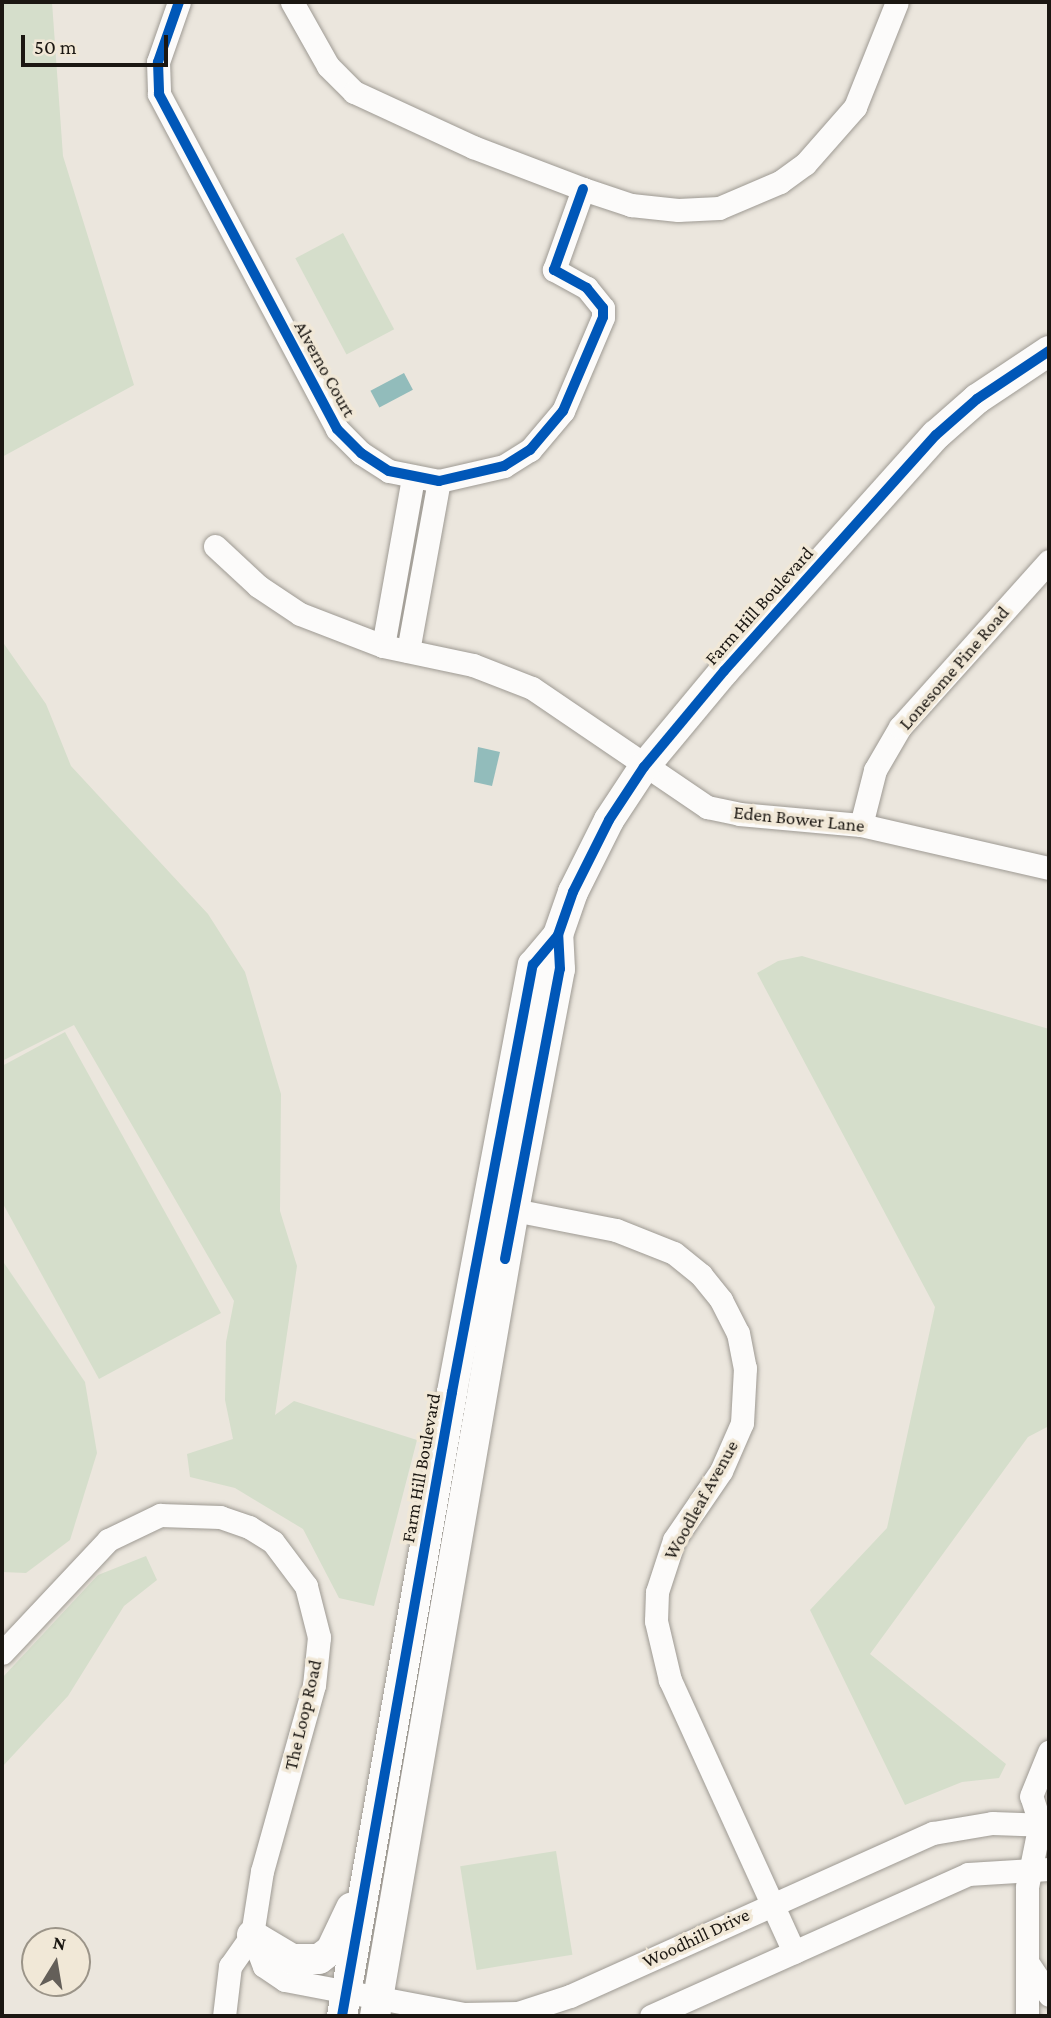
<!DOCTYPE html>
<style>
body{margin:0}
#map{position:relative;width:1051px;height:2018px;overflow:hidden;background:#ebe6dd;font-family:"Crimson Pro",serif}
div>[style]{position:absolute}
.green>*{inset:0;background:#d5decb;transform-origin:0 0}
.water>*{inset:0;background:#92bcbb;transform-origin:0 0}
.roads{filter:drop-shadow(0 0 2px #9e9a93) drop-shadow(0 0 2px #9e9a93)}
.minor>*{height:23px;margin:-11.5px;padding:0 11.5px;transform-origin:11.5px;border-radius:11.5px;background:#fcfbfa}
.major>*{height:30px;margin:-15px;padding:0 15px;transform-origin:15px;border-radius:15px;background:#fcfbfa}
.cycleway>*{height:10px;margin:-5px;padding:0 5px;transform-origin:5px;border-radius:5px;background:#0057b8}
span{translate:-50% -50%;white-space:nowrap;text-align:center;line-height:1.15;-webkit-text-stroke:7px #f1e8d7;paint-order:stroke}
.street-label{font-size:19px;color:#1b1712}
.frame{position:absolute;inset:0;border:4px solid #1b1712;pointer-events:none}
.north{position:absolute;left:21px;top:1927px;width:70px;height:70px;box-sizing:border-box;background:#f1e8d7;border:2px solid #9b9488;border-radius:50%;rotate:11deg;font-size:19px;font-weight:700;line-height:28px;text-align:center;color:#1b1712}
.north::after{content:'';display:block;margin:auto;width:24px;height:32px;background:#645f59;clip-path:polygon(50% 0,100% 100%,50% 72%,0 100%)}
.scale{position:absolute;left:21px;top:35px;width:147px;height:32px;box-sizing:border-box;border:4px solid #1b1712;border-top:0;padding-left:9px;font-size:21px;line-height:24px;white-space:nowrap;color:#1b1712;-webkit-text-stroke:5px #f1e8d7;paint-order:stroke}
</style>
<div id="map">
<div class="green">
<div style="clip-path:polygon(2px 2px,52px 2px,63px 156px,134px 385px,2px 457px)"></div>
<div style="left:343px;top:233px;width:109px;height:54px;rotate:62deg"></div>
<div style="clip-path:polygon(2px 641px,46px 704px,71px 766px,208px 914px,245px 972px,281px 1094px,280px 1211px,297px 1266px,275px 1415px,294px 1401px,417px 1440px,374px 1606px,339px 1598px,303px 1529px,235px 1488px,190px 1477px,187px 1454px,233px 1439px,225px 1400px,226px 1342px,234px 1301px,74px 1025px,2px 1061px)"></div>
<div style="clip-path:polygon(802px 956px,1049px 1029px,1049px 1426px,1028px 1437px,870px 1654px,1006px 1764px,999px 1778px,962px 1782px,905px 1805px,810px 1610px,887px 1528px,935px 1307px,757px 973px,778px 961px)"></div>
<div style="clip-path:polygon(65px 1032px,221px 1313px,99px 1379px,2px 1202px,2px 1066px)"></div>
<div style="clip-path:polygon(2px 1260px,85px 1382px,97px 1453px,70px 1540px,26px 1573px,2px 1572px)"></div>
<div style="clip-path:polygon(146px 1556px,157px 1580px,124px 1606px,68px 1696px,2px 1767px,2px 1678px,98px 1575px)"></div>
<div style="left:556px;top:1851px;width:105px;height:97px;rotate:81deg"></div>
</div>
<div class="water">
<div style="left:404px;top:373px;width:19px;height:38px;rotate:62deg"></div>
<div style="clip-path:polygon(478px 747px,500px 752px,492px 786px,474px 782px)"></div>
</div>
<div class="roads">
<div class="minor">
<div style="left:179px;top:2px;width:64px;rotate:109.3deg"></div>
<div style="left:158px;top:62px;width:32px;rotate:88deg"></div>
<div style="left:159px;top:94px;width:379px;rotate:62deg"></div>
<div style="left:337px;top:429px;width:34px;rotate:45deg"></div>
<div style="left:361px;top:453px;width:33px;rotate:33deg"></div>
<div style="left:389px;top:471px;width:51px;rotate:11.3deg"></div>
<div style="left:439px;top:481px;width:67px;rotate:-13deg"></div>
<div style="left:504px;top:466px;width:31px;rotate:-32deg"></div>
<div style="left:530px;top:450px;width:51px;rotate:-49.8deg"></div>
<div style="left:563px;top:411px;width:102px;rotate:-66.9deg"></div>
<div style="left:603px;top:317px;width:9px;rotate:-90deg"></div>
<div style="left:603px;top:308px;width:26px;rotate:-129deg"></div>
<div style="left:587px;top:288px;width:38px;rotate:-151deg"></div>
<div style="left:554px;top:270px;width:86px;rotate:-70.3deg"></div>
<div style="left:292px;top:2px;width:73px;rotate:60.6deg"></div>
<div style="left:328px;top:66px;width:37px;rotate:45deg"></div>
<div style="left:354px;top:92px;width:131px;rotate:24.8deg"></div>
<div style="left:473px;top:147px;width:118px;rotate:20.9deg"></div>
<div style="left:583px;top:189px;width:51px;rotate:18.4deg"></div>
<div style="left:631px;top:205px;width:47px;rotate:6.1deg"></div>
<div style="left:678px;top:210px;width:41px;rotate:-2.8deg"></div>
<div style="left:719px;top:208px;width:66px;rotate:-23.1deg"></div>
<div style="left:780px;top:182px;width:31px;rotate:-36deg"></div>
<div style="left:805px;top:164px;width:76px;rotate:-48.7deg"></div>
<div style="left:855px;top:107px;width:113px;rotate:-68.2deg"></div>
<div style="left:215px;top:546px;width:59px;rotate:42.9deg"></div>
<div style="left:258px;top:586px;width:50px;rotate:33.7deg"></div>
<div style="left:300px;top:614px;width:89px;rotate:21.1deg"></div>
<div style="left:383px;top:646px;width:92px;rotate:11.9deg"></div>
<div style="left:473px;top:665px;width:63px;rotate:21.3deg"></div>
<div style="left:532px;top:688px;width:212px;rotate:34.2deg"></div>
<div style="left:707px;top:807px;width:33px;rotate:12deg"></div>
<div style="left:739px;top:814px;width:122px;rotate:5.2deg"></div>
<div style="left:861px;top:825px;width:193px;rotate:12.9deg"></div>
<div style="left:383px;top:646px;width:172px;rotate:-79.9deg"></div>
<div style="left:408px;top:651px;width:173px;rotate:-79.7deg"></div>
<div style="left:861px;top:825px;width:57px;rotate:-75.7deg"></div>
<div style="left:875px;top:770px;width:50px;rotate:-59.8deg"></div>
<div style="left:900px;top:727px;width:223px;rotate:-48.1deg"></div>
<div style="left:514px;top:1210px;width:104px;rotate:11.1deg"></div>
<div style="left:616px;top:1230px;width:62px;rotate:21.6deg"></div>
<div style="left:674px;top:1253px;width:35px;rotate:39deg"></div>
<div style="left:701px;top:1275px;width:32px;rotate:51deg"></div>
<div style="left:721px;top:1300px;width:37px;rotate:63deg"></div>
<div style="left:738px;top:1333px;width:36px;rotate:79deg"></div>
<div style="left:745px;top:1368px;width:55px;rotate:93.1deg"></div>
<div style="left:742px;top:1423px;width:52px;rotate:113.6deg"></div>
<div style="left:721px;top:1471px;width:83px;rotate:124.3deg"></div>
<div style="left:674px;top:1540px;width:55px;rotate:108.1deg"></div>
<div style="left:657px;top:1592px;width:29px;rotate:92deg"></div>
<div style="left:656px;top:1621px;width:61px;rotate:76.7deg"></div>
<div style="left:670px;top:1680px;width:299px;rotate:65.5deg"></div>
<div style="left:2px;top:1653px;width:155px;rotate:-46.8deg"></div>
<div style="left:108px;top:1540px;width:58px;rotate:-25.7deg"></div>
<div style="left:160px;top:1515px;width:60px;rotate:1.9deg"></div>
<div style="left:220px;top:1517px;width:31px;rotate:19deg"></div>
<div style="left:249px;top:1527px;width:28px;rotate:32deg"></div>
<div style="left:273px;top:1542px;width:55px;rotate:53.1deg"></div>
<div style="left:306px;top:1586px;width:53px;rotate:75.7deg"></div>
<div style="left:319px;top:1637px;width:48px;rotate:95.9deg"></div>
<div style="left:314px;top:1685px;width:193px;rotate:105.6deg"></div>
<div style="left:262px;top:1871px;width:65px;rotate:98.9deg"></div>
<div style="left:252px;top:1935px;width:38px;rotate:125deg"></div>
<div style="left:230px;top:1966px;width:50px;rotate:96.8deg"></div>
<div style="left:1040px;top:1823px;width:28px;rotate:-108deg"></div>
<div style="left:1031px;top:1796px;width:48px;rotate:-67.8deg"></div>
<div style="left:252px;top:1935px;width:33px;rotate:69deg"></div>
<div style="left:264px;top:1966px;width:25px;rotate:34deg"></div>
<div style="left:285px;top:1980px;width:181px;rotate:10.8deg"></div>
<div style="left:463px;top:2014px;width:55px;rotate:-1deg"></div>
<div style="left:518px;top:2013px;width:55px;rotate:-18.1deg"></div>
<div style="left:570px;top:1996px;width:398px;rotate:-24.2deg"></div>
<div style="left:933px;top:1833px;width:60px;rotate:-9.6deg"></div>
<div style="left:992px;top:1823px;width:57px;rotate:2deg"></div>
<div style="left:1029px;top:1965px;width:36px;rotate:56deg"></div>
<div style="left:651px;top:2016px;width:347px;rotate:-24.1deg"></div>
<div style="left:968px;top:1874px;width:81px;rotate:-3.5deg"></div>
<div style="left:1027px;top:2016px;width:129px;rotate:-90deg"></div>
<div style="left:1027px;top:1887px;width:65px;rotate:-78.5deg"></div>
</div>
<div class="major">
<div style="left:252px;top:1935px;width:47px;rotate:31deg"></div>
<div style="left:292px;top:1959px;width:27px"></div>
<div style="left:319px;top:1959px;width:15px;rotate:-37deg"></div>
<div style="left:331px;top:1950px;width:47px;rotate:-64.5deg"></div>
<div style="left:342px;top:2016px;width:634px;rotate:-80deg"></div>
<div style="left:452px;top:1392px;width:435px;rotate:-79.3deg"></div>
<div style="left:533px;top:965px;width:39px;rotate:-50deg"></div>
<div style="left:558px;top:935px;width:46px;rotate:-70.8deg"></div>
<div style="left:573px;top:892px;width:80px;rotate:-63.4deg"></div>
<div style="left:609px;top:820px;width:64px;rotate:-56.6deg"></div>
<div style="left:644px;top:767px;width:125px;rotate:-50.2deg"></div>
<div style="left:724px;top:671px;width:317px;rotate:-48.1deg"></div>
<div style="left:936px;top:435px;width:55px;rotate:-41.3deg"></div>
<div style="left:977px;top:399px;width:87px;rotate:-33.7deg"></div>
<div style="left:375px;top:2016px;width:818px;rotate:-80.22deg"></div>
<div style="left:514px;top:1210px;width:245px;rotate:-79.2deg"></div>
<div style="left:560px;top:969px;width:34px;rotate:-93deg"></div>
</div>
</div>
<div class="cycleway">
<div style="left:179px;top:2px;width:64px;rotate:109.3deg"></div>
<div style="left:158px;top:62px;width:32px;rotate:88deg"></div>
<div style="left:159px;top:94px;width:379px;rotate:62deg"></div>
<div style="left:337px;top:429px;width:34px;rotate:45deg"></div>
<div style="left:361px;top:453px;width:33px;rotate:33deg"></div>
<div style="left:389px;top:471px;width:51px;rotate:11.3deg"></div>
<div style="left:439px;top:481px;width:67px;rotate:-13deg"></div>
<div style="left:504px;top:466px;width:31px;rotate:-32deg"></div>
<div style="left:530px;top:450px;width:51px;rotate:-49.8deg"></div>
<div style="left:563px;top:411px;width:102px;rotate:-66.9deg"></div>
<div style="left:603px;top:317px;width:9px;rotate:-90deg"></div>
<div style="left:603px;top:308px;width:26px;rotate:-129deg"></div>
<div style="left:587px;top:288px;width:38px;rotate:-151deg"></div>
<div style="left:554px;top:270px;width:86px;rotate:-70.3deg"></div>
<div style="left:505px;top:1259px;width:295px;rotate:-79.3deg"></div>
<div style="left:560px;top:969px;width:34px;rotate:-93deg"></div>
<div style="left:342px;top:2016px;width:634px;rotate:-80deg"></div>
<div style="left:452px;top:1392px;width:435px;rotate:-79.3deg"></div>
<div style="left:533px;top:965px;width:39px;rotate:-50deg"></div>
<div style="left:558px;top:935px;width:46px;rotate:-70.8deg"></div>
<div style="left:573px;top:892px;width:80px;rotate:-63.4deg"></div>
<div style="left:609px;top:820px;width:64px;rotate:-56.6deg"></div>
<div style="left:644px;top:767px;width:125px;rotate:-50.2deg"></div>
<div style="left:724px;top:671px;width:317px;rotate:-48.1deg"></div>
<div style="left:936px;top:435px;width:55px;rotate:-41.3deg"></div>
<div style="left:977px;top:399px;width:87px;rotate:-33.7deg"></div>
</div>
<div class="street-label">
<span style="left:325px;top:369px;rotate:61deg">Alverno Court</span>
<span style="left:759px;top:606px;rotate:-48deg">Farm Hill Boulevard</span>
<span style="left:954px;top:668px;rotate:-49deg">Lonesome Pine Road</span>
<span style="left:799px;top:819px;rotate:6deg">Eden Bower Lane</span>
<span style="left:421px;top:1468px;rotate:-80deg">Farm Hill Boulevard</span>
<span style="left:701px;top:1500px;rotate:-61deg">Woodleaf Avenue</span>
<span style="left:303px;top:1715px;rotate:-77deg">The Loop Road</span>
<span style="left:696px;top:1938px;rotate:-25deg">Woodhill Drive</span>
</div>
<div class="frame"></div>
<div class="north">N</div>
<div class="scale">50 m</div>
</div>
